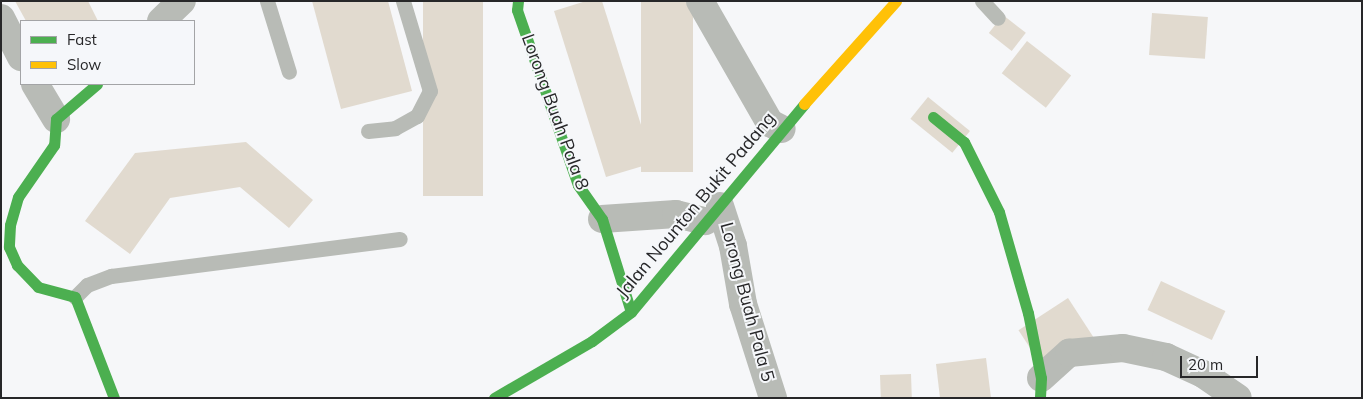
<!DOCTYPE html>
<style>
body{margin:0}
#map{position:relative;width:1363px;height:399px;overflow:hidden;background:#f6f7f9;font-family:Mulish,sans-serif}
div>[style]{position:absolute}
.building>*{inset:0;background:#e1dacf;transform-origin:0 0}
.lane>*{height:15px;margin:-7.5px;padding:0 7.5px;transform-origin:7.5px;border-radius:7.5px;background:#b8bbb6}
.street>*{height:28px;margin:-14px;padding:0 14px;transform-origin:14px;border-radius:14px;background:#b8bbb6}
.fast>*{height:11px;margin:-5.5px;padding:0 5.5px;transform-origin:5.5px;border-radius:5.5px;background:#4caf50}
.slow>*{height:11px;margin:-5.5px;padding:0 5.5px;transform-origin:5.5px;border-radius:5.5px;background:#ffc107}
span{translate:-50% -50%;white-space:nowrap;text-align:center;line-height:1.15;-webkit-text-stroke:4px #f5f7fa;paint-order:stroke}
.street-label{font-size:18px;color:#272729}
.frame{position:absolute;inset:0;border:2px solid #272729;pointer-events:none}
.legend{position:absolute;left:20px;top:20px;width:175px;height:65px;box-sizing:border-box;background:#f5f7fa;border:1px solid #a3a4a6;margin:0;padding:6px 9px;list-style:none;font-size:15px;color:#272729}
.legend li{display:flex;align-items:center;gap:10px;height:25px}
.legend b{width:25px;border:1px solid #a3a4a6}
.scale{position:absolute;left:1180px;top:356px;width:78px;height:22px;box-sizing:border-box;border:2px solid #272729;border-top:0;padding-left:6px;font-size:15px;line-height:18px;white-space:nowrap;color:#272729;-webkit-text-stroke:4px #f5f7fa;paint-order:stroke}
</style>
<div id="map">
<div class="building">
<div style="clip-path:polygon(15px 1px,88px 1px,98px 21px,26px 21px)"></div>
<div style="clip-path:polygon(312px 1px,388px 1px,412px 91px,341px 109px)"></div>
<div style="left:423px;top:1px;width:60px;height:195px"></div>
<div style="clip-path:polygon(586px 1px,602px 1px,653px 163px,606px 177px,554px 11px)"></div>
<div style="left:641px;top:1px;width:52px;height:171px"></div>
<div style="left:1152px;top:13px;width:56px;height:42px;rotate:4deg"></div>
<div style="left:1003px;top:15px;width:29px;height:23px;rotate:38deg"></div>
<div style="left:1027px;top:41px;width:56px;height:41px;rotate:38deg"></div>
<div style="left:928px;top:97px;width:54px;height:28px;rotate:39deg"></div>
<div style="clip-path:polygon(246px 142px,313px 200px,289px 228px,240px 187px,170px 198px,130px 254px,85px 221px,135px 153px)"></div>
<div style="left:1161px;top:281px;width:71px;height:32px;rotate:25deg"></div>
<div style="left:1068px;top:298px;width:59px;height:59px;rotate:57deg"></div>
<div style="clip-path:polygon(986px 358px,991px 398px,940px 398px,936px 364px)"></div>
<div style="left:911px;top:374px;width:24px;height:31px;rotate:88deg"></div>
</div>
<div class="lane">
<div style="left:267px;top:1px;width:74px;rotate:72.8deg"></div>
<div style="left:982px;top:1px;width:23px;rotate:47deg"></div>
<div style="left:368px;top:131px;width:27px;rotate:-6deg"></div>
<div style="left:395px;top:128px;width:25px;rotate:-29deg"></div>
<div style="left:417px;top:116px;width:28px;rotate:-63deg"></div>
<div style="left:430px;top:91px;width:94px;rotate:-106.7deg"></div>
<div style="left:75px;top:297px;width:17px;rotate:-45deg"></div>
<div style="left:87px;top:285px;width:26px;rotate:-21deg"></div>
<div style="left:111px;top:276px;width:291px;rotate:-7.3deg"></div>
</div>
<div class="street">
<div style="left:700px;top:1px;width:141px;rotate:60.2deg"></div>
<div style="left:770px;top:123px;width:13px;rotate:27deg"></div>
<div style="left:1px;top:18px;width:44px;rotate:62.9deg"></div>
<div style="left:161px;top:21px;width:29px;rotate:-44deg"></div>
<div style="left:35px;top:84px;width:41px;rotate:59deg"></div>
<div style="left:720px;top:206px;width:42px;rotate:72deg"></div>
<div style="left:733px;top:246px;width:59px;rotate:80.2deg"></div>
<div style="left:743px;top:304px;width:99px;rotate:72.3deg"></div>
<div style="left:602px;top:219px;width:74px;rotate:-3.9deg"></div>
<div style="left:676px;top:214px;width:30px;rotate:14deg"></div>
<div style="left:1041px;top:378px;width:38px;rotate:-42deg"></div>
<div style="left:1069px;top:353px;width:54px;rotate:-5.3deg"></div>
<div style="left:1123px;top:348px;width:44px;rotate:11.8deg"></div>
<div style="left:1166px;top:357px;width:41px;rotate:24.7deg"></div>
<div style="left:1203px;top:374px;width:42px;rotate:34.4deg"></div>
</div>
<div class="fast">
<div style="left:518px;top:1px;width:9px;rotate:96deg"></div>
<div style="left:517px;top:10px;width:185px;rotate:70.8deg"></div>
<div style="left:578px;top:185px;width:42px;rotate:54.8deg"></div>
<div style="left:602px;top:219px;width:97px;rotate:72.7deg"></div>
<div style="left:97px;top:84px;width:54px;rotate:139.5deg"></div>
<div style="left:56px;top:119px;width:26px;rotate:94deg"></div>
<div style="left:54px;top:145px;width:63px;rotate:124.7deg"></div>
<div style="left:18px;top:197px;width:29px;rotate:106deg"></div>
<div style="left:10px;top:225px;width:22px;rotate:93deg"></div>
<div style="left:9px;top:247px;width:20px;rotate:66deg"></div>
<div style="left:17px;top:265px;width:30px;rotate:46deg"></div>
<div style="left:38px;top:287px;width:38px;rotate:15deg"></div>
<div style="left:75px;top:297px;width:108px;rotate:68.9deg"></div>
<div style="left:933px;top:117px;width:40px;rotate:39deg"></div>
<div style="left:964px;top:142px;width:78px;rotate:63.4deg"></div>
<div style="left:999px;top:212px;width:105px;rotate:74deg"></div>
<div style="left:1028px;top:313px;width:66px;rotate:78.7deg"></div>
<div style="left:1041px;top:378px;width:20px;rotate:93deg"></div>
<div style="left:494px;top:398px;width:113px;rotate:-30.2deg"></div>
<div style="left:592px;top:341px;width:49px;rotate:-36.6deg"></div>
<div style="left:631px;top:312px;width:271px;rotate:-50.2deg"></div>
</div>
<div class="slow">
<div style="left:804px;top:104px;width:138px;rotate:-48.2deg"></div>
</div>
<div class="street-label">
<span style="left:555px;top:112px;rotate:70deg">Lorong Buah Pala 8</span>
<span style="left:696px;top:205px;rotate:-50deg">Jalan Nounton Bukit Padang</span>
<span style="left:747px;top:302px;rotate:75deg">Lorong Buah Pala 5</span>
</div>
<div class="frame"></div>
<ul class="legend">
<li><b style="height:6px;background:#4caf50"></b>Fast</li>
<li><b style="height:6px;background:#ffc107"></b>Slow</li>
</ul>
<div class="scale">20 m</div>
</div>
